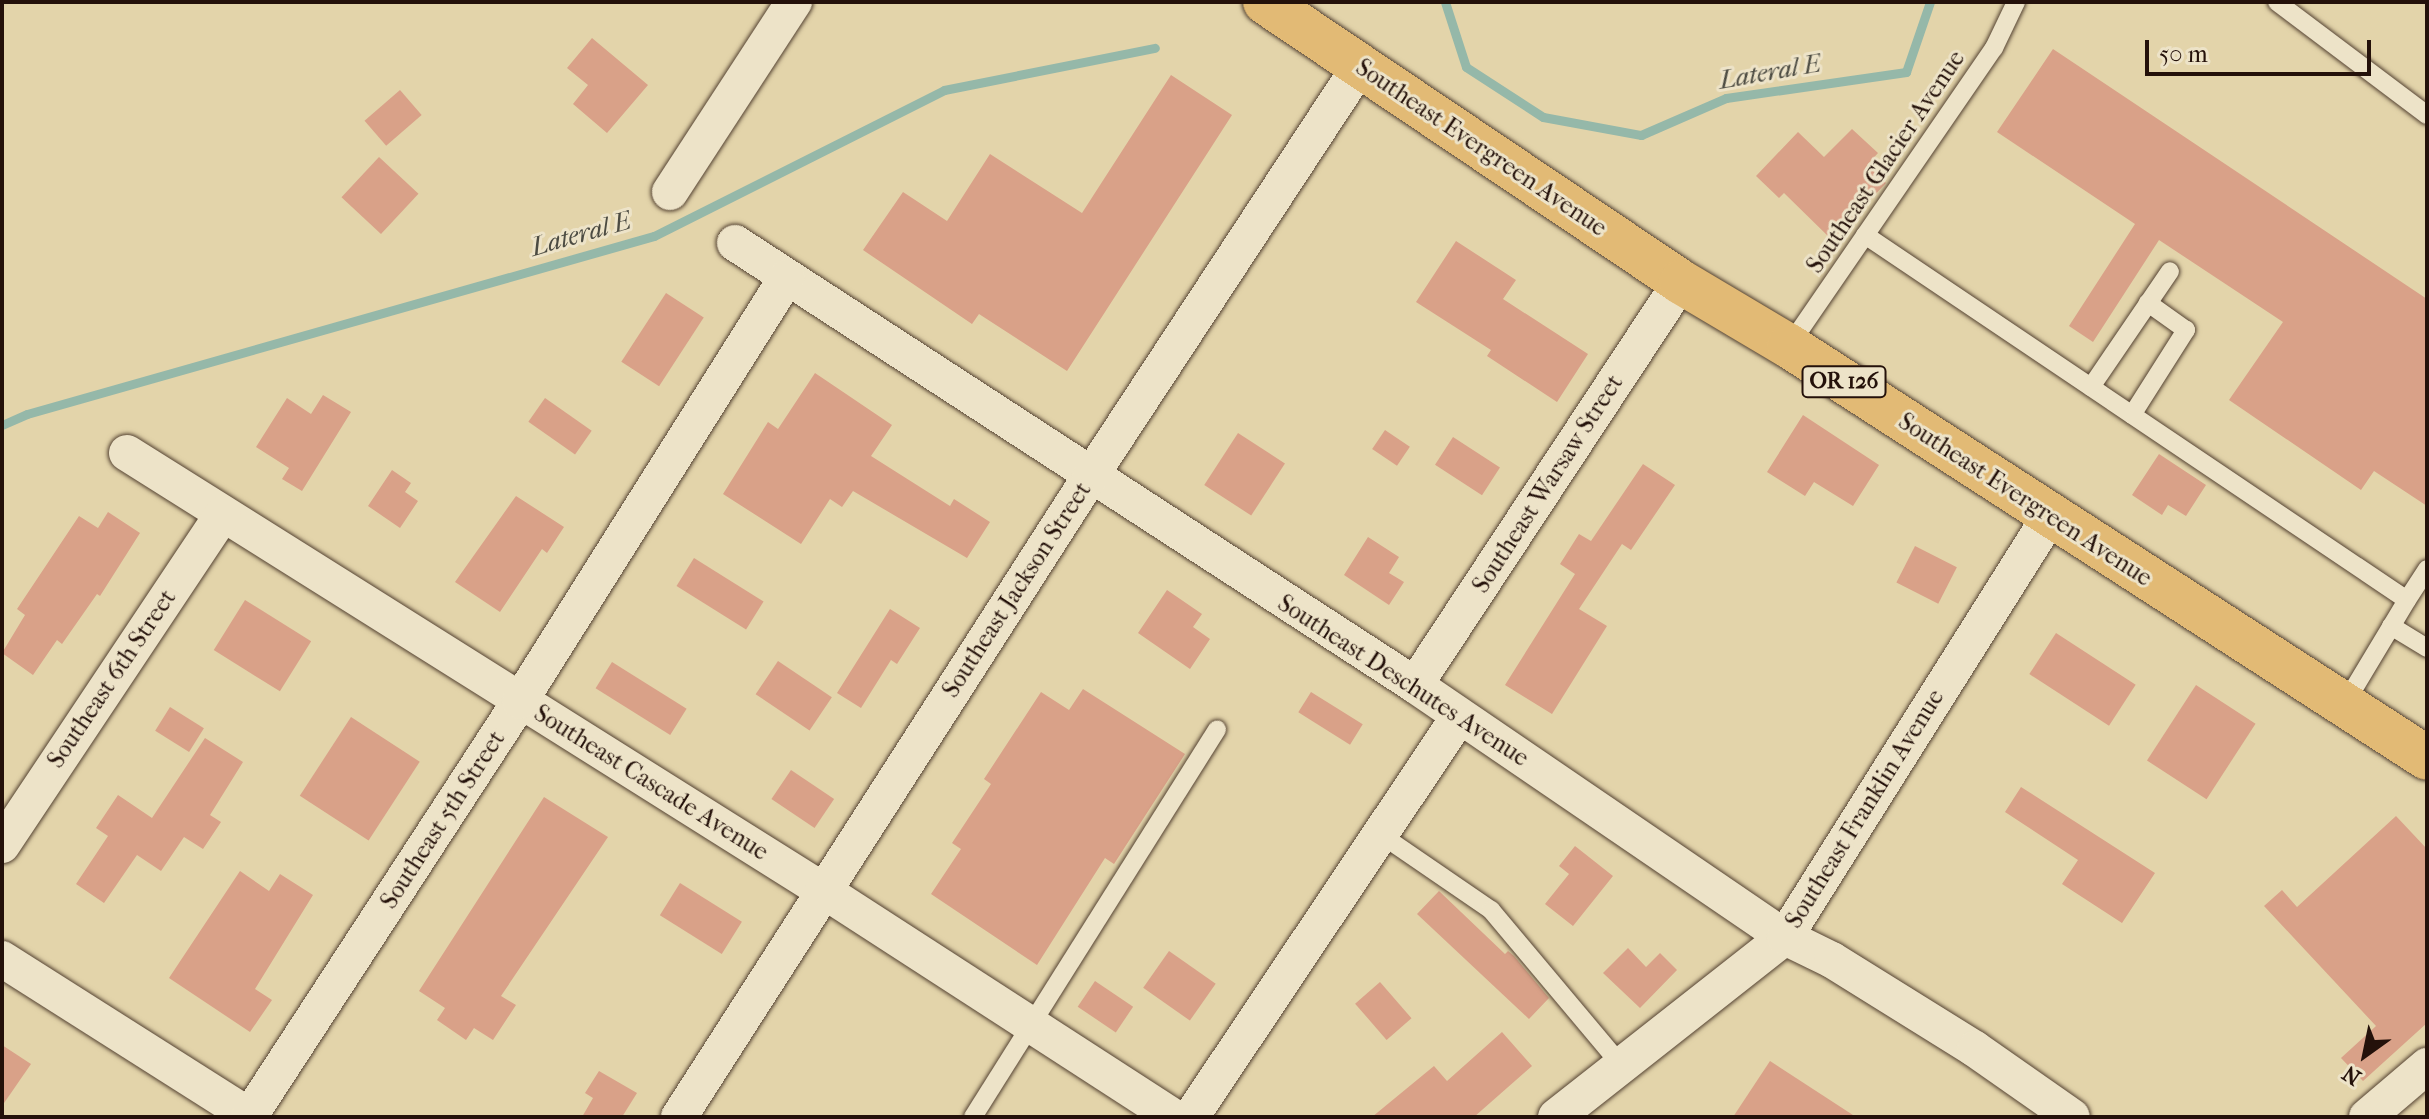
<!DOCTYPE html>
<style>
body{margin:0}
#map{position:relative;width:2429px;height:1119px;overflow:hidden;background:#e3d4aa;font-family:"IM FELL French Canon",serif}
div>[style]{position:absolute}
.stream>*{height:9px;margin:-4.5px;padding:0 4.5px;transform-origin:4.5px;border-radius:4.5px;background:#95b8a9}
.building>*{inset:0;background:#d9a188;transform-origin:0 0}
.roads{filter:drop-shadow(0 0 2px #544232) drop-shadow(0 0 2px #544232)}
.service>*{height:18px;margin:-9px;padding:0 9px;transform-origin:9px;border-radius:9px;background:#ede3c8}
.minor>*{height:36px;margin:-18px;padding:0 18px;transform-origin:18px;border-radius:18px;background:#ede3c8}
.trunk>*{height:44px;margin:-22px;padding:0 22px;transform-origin:22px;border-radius:22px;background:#e2ba75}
span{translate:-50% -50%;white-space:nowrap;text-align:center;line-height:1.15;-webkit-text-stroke:6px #ede3c8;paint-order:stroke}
.shield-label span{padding:2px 6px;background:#ede3c8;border:2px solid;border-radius:6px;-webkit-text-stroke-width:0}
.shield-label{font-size:22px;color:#24110a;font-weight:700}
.street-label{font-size:24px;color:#24110a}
.water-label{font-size:26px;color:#4c4b42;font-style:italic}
.frame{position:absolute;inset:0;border:4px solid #24110a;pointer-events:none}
.north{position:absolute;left:2325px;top:1015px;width:80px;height:80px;-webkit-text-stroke:6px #ede3c8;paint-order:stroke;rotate:213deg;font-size:22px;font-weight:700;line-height:32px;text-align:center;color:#24110a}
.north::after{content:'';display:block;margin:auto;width:28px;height:36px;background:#24110a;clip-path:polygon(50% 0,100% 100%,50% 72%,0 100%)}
.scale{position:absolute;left:2145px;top:40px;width:226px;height:36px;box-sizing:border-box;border:4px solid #24110a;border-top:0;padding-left:10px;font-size:24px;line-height:28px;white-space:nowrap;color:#24110a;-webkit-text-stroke:6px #ede3c8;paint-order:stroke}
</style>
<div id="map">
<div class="stream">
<div style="left:1445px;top:2px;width:68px;rotate:72.1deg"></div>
<div style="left:1466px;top:67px;width:92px;rotate:33deg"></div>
<div style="left:1543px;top:117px;width:100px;rotate:10.4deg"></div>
<div style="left:1641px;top:135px;width:93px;rotate:-23.5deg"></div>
<div style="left:1726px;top:98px;width:182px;rotate:-8.2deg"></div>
<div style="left:1906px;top:72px;width:74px;rotate:-71.1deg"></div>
<div style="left:2px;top:425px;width:27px;rotate:-24deg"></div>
<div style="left:27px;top:414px;width:652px;rotate:-15.85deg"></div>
<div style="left:654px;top:236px;width:325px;rotate:-26.7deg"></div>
<div style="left:944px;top:90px;width:215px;rotate:-11.3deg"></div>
</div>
<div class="building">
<div style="clip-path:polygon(592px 38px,648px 85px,607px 133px,573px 104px,588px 85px,567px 68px)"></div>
<div style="clip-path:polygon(2053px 49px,2427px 299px,2427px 506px,2374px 471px,2361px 490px,2229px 400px,2283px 322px,2159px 240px,2093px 342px,2069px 326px,2135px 224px,1997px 132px)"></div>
<div style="clip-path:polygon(1171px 75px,1232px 115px,1067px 371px,979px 314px,972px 324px,863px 250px,903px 192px,947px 221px,990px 154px,1082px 213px)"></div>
<div style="left:400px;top:90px;width:33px;height:47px;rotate:49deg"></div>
<div style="clip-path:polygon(1852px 129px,1878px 153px,1867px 165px,1886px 183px,1832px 240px,1784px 193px,1779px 198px,1756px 176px,1798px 132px,1824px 157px)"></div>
<div style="left:379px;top:157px;width:54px;height:55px;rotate:43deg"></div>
<div style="clip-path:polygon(1456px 241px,1516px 280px,1503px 299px,1588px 354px,1557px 402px,1487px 356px,1491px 350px,1416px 302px)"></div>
<div style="left:666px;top:293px;width:45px;height:82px;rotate:33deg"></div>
<div style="clip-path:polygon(815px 373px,892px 425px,871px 456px,950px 506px,954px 499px,990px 522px,967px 558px,853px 491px,842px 507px,830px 499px,801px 544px,723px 494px,768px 422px,778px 429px)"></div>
<div style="clip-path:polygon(323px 395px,351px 412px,302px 491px,282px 479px,289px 468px,256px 447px,287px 398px,311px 414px)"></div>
<div style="left:545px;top:398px;width:57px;height:29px;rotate:35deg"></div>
<div style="clip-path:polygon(1803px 415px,1879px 465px,1853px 506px,1814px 482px,1805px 496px,1767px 472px)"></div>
<div style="left:1385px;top:430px;width:30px;height:23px;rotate:34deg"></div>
<div style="left:1238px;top:433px;width:56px;height:62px;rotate:33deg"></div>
<div style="left:1453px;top:437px;width:56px;height:33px;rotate:33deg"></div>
<div style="clip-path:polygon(2159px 454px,2206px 485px,2186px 516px,2168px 505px,2162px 515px,2132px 495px)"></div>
<div style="clip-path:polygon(1643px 464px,1675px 485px,1631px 550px,1622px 544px,1579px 609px,1607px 626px,1552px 714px,1505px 685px,1575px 574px,1560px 564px,1579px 534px,1591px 541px)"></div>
<div style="clip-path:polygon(392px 470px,411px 483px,405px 492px,418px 501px,400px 528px,368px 506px)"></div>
<div style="clip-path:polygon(516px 496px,564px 527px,547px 553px,542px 549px,500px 612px,455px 582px)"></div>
<div style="clip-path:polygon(108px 512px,140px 533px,100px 596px,97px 594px,62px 644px,57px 640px,33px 675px,2px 653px,25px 615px,17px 609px,79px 516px,98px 528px)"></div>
<div style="clip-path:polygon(1368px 537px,1399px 557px,1389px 573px,1404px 582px,1389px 605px,1344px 575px)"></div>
<div style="left:1915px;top:546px;width:47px;height:41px;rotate:27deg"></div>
<div style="left:694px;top:558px;width:82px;height:33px;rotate:32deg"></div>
<div style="clip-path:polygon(1167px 590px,1202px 614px,1193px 627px,1210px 639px,1190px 669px,1138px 633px)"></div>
<div style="left:245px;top:600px;width:78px;height:59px;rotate:32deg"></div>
<div style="clip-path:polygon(890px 609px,920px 628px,897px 664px,891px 660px,861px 708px,837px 693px)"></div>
<div style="left:2056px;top:633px;width:95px;height:49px;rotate:33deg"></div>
<div style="left:778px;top:661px;width:65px;height:40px;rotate:34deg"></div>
<div style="left:612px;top:662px;width:88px;height:31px;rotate:32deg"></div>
<div style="left:2196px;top:685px;width:71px;height:90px;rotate:33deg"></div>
<div style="clip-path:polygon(1083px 689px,1185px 754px,1114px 864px,1105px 858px,1037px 965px,931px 894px,961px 849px,952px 843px,991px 784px,984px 779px,1041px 692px,1069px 710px)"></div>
<div style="left:1311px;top:692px;width:61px;height:24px;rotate:32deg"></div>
<div style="left:170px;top:707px;width:40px;height:28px;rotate:32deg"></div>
<div style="left:351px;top:717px;width:82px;height:94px;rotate:33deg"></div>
<div style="clip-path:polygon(205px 738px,243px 762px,210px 815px,221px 822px,203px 849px,184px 837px,161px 871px,137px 855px,104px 903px,76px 884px,108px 836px,96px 828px,118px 795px,152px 818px)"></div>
<div style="left:791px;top:770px;width:52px;height:35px;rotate:34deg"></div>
<div style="clip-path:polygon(2021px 787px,2155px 873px,2122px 923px,2062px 884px,2078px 860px,2005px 812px)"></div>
<div style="clip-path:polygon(544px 797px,608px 837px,501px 996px,516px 1005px,493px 1040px,474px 1028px,466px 1040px,437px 1020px,445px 1008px,419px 991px)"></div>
<div style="clip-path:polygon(2396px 816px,2427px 849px,2427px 1023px,2363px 1081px,2341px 1058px,2376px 1026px,2264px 906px,2282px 890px,2297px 907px)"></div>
<div style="clip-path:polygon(1575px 846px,1613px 876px,1573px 926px,1545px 904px,1569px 874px,1559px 866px)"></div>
<div style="clip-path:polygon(240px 871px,269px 891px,280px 874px,313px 895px,255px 989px,272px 1000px,250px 1032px,169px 978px)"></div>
<div style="left:680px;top:883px;width:73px;height:38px;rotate:32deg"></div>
<div style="clip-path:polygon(1439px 891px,1505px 954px,1508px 951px,1514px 956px,1549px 998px,1529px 1019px,1417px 914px)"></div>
<div style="clip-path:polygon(1628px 948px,1646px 967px,1660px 953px,1677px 970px,1640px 1008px,1603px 973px)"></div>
<div style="left:1169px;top:951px;width:57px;height:45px;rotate:35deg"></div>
<div style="left:1095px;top:981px;width:46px;height:31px;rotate:34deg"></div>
<div style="left:1380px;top:982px;width:48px;height:33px;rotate:49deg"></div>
<div style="clip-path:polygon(1502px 1032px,1532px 1066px,1474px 1117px,1372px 1117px,1434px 1066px,1447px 1081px)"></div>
<div style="clip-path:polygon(2px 1045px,31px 1064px,2px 1106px)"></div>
<div style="clip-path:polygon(1770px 1061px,1856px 1117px,1733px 1117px)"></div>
<div style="clip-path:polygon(599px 1071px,637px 1093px,622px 1117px,582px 1117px,593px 1098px,585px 1093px)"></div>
</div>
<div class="roads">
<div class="service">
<div style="left:2277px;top:2px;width:188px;rotate:37deg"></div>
<div style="left:1865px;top:235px;width:653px;rotate:33.96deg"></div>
<div style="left:2407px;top:600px;width:37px;rotate:-57deg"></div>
<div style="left:1789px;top:346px;width:362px;rotate:-55.5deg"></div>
<div style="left:1994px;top:48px;width:51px;rotate:-64.4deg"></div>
<div style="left:2091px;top:387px;width:140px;rotate:-55.7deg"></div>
<div style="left:2132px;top:415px;width:101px;rotate:-57.6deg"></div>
<div style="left:2186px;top:330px;width:47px;rotate:-144.6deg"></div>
<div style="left:2391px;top:626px;width:42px;rotate:31.4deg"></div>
<div style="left:2344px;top:705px;width:122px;rotate:-59deg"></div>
<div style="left:1380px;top:834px;width:135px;rotate:34.4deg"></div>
<div style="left:1491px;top:910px;width:202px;rotate:50deg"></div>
<div style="left:973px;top:1117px;width:458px;rotate:-57.8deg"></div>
</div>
<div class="minor">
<div style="left:670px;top:192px;width:227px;rotate:-56.9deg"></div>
<div style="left:735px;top:243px;width:811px;rotate:33.02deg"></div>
<div style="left:1415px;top:685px;width:448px;rotate:34.3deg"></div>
<div style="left:1785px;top:937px;width:52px;rotate:26.1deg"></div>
<div style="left:1832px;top:960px;width:168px;rotate:31.9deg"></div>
<div style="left:1975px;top:1049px;width:118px;rotate:35deg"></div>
<div style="left:127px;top:453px;width:823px;rotate:32.15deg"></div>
<div style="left:824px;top:891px;width:416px;rotate:32.9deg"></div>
<div style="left:1415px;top:685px;width:483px;rotate:-56.6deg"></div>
<div style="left:2px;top:845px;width:398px;rotate:-56.3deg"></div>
<div style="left:2px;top:959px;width:295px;rotate:32.4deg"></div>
<div style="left:249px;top:1117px;width:496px;rotate:-56.9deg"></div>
<div style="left:520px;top:701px;width:501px;rotate:-57.8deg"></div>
<div style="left:679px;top:1117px;width:761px;rotate:-57.29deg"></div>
<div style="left:1090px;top:477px;width:492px;rotate:-56.7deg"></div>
<div style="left:1191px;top:1117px;width:482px;rotate:-56.2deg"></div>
<div style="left:1556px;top:1117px;width:291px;rotate:-38.2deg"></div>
<div style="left:1785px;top:937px;width:497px;rotate:-57.8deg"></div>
<div style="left:2367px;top:1117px;width:79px;rotate:-40.4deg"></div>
</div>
<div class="trunk">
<div style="left:1265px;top:2px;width:501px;rotate:33.94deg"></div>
<div style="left:1681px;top:282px;width:126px;rotate:30.7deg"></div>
<div style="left:1789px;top:346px;width:759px;rotate:32.85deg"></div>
</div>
</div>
<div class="shield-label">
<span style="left:1844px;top:382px">OR 126</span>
</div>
<div class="street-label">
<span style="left:1481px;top:148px;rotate:34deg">Southeast Evergreen Avenue</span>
<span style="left:1886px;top:162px;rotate:-56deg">Southeast Glacier Avenue</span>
<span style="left:1548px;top:484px;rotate:-57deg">Southeast Warsaw Street</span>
<span style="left:2025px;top:500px;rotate:33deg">Southeast Evergreen Avenue</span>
<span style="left:1017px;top:590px;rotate:-57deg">Southeast Jackson Street</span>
<span style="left:112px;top:679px;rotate:-56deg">Southeast 6th Street</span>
<span style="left:1403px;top:681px;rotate:33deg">Southeast Deschutes Avenue</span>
<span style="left:651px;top:783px;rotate:32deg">Southeast Cascade Avenue</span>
<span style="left:1865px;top:809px;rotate:-58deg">Southeast Franklin Avenue</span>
<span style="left:443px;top:820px;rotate:-57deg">Southeast 5th Street</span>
</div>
<div class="water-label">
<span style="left:1770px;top:72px;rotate:-10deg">Lateral E</span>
<span style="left:581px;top:234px;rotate:-16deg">Lateral E</span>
</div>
<div class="frame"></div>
<div class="north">N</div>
<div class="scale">50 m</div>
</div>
